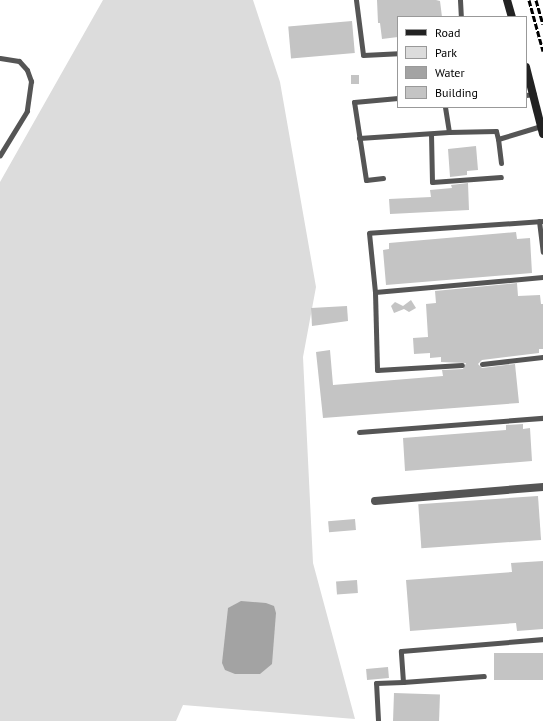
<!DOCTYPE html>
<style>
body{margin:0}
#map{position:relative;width:543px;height:721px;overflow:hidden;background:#fff;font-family:"PT Sans",sans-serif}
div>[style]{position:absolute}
.green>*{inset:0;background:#dcdcdc}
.water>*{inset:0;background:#a3a3a3}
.building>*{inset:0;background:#c4c4c4;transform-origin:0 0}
.lane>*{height:5px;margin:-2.5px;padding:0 2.5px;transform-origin:2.5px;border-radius:2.5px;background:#555}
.street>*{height:8px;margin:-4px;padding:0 4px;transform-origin:4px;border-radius:4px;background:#555}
.secondary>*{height:8px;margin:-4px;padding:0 4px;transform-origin:4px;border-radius:4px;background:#222}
.rail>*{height:3px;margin-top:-1.5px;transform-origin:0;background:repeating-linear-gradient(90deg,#000 0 6px,transparent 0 8px)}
span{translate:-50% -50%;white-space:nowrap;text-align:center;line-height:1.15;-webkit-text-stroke:3px #fff;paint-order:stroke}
.legend{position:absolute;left:397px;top:16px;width:130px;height:92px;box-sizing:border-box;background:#fff;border:1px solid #999;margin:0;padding:5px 7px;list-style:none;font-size:12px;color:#000}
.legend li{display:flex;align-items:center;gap:8px;height:20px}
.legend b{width:20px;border:1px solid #999}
</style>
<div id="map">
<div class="green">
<div style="clip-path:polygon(103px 0,253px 0,280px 82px,316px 287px,303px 357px,313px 563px,355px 719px,183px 705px,176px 721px,0 721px,0 182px)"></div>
</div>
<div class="water">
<div style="clip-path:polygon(241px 601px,266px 603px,274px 606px,276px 613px,272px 664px,260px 674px,235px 674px,225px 670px,222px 663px,228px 608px)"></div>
</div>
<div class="building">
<div style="clip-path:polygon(377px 0,436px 0,440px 1px,442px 17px,398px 17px,398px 37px,382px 39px,380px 23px,378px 23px)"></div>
<div style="left:352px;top:21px;width:32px;height:64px;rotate:85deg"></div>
<div style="left:351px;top:75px;width:8px;height:9px"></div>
<div style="clip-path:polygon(476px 146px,478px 170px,467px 171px,467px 175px,450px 177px,448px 149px)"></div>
<div style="clip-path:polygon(468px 183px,469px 210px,390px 214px,389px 199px,431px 197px,430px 190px,452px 188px,451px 185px)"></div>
<div style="clip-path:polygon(516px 232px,517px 239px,530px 238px,532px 273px,386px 285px,383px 250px,389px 249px,389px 243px)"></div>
<div style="clip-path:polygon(517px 283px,518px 296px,540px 295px,541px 304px,543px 304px,543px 349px,539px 349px,539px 353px,482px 360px,478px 364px,482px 368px,515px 364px,519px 403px,323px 418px,316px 352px,330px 350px,333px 385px,443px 376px,442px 370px,463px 369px,466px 363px,441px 362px,441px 357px,430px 358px,430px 353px,414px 354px,413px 338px,428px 337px,426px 304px,436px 303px,435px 291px)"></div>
<div style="clip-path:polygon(411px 300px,416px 308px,409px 312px,404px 309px,394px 313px,391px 306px,395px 302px,403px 306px)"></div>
<div style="clip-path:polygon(347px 306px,348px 321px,312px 326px,311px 308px)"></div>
<div style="clip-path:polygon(523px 424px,523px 429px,530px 428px,532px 461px,405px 471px,403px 438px,506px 430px,506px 425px)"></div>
<div style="left:538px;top:496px;width:44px;height:120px;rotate:86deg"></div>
<div style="left:355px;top:519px;width:11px;height:27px;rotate:85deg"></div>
<div style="clip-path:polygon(543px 561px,543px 629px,517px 631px,516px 623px,410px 631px,406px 580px,512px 572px,511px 563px)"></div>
<div style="left:357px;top:580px;width:13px;height:21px;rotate:86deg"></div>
<div style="left:543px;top:653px;width:27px;height:49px;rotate:90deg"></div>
<div style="left:388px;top:667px;width:11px;height:22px;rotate:85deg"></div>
<div style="left:394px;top:693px;width:46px;height:28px;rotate:2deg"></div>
</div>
<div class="lane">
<div style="left:356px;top:0;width:55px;rotate:82.7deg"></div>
<div style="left:363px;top:55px;width:35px;rotate:-3deg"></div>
<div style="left:460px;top:0;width:17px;rotate:87deg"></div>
<div style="left:0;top:58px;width:19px;rotate:9deg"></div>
<div style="left:19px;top:61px;width:12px;rotate:48deg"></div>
<div style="left:27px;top:70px;width:12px;rotate:70deg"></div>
<div style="left:31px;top:81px;width:30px;rotate:98deg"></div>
<div style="left:27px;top:111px;width:52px;rotate:121.5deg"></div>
<div style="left:526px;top:95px;width:8px;rotate:-7deg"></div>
<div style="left:445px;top:107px;width:25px;rotate:81deg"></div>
<div style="left:449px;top:132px;width:47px;rotate:-1.2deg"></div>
<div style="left:496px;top:131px;width:8px;rotate:76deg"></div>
<div style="left:431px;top:134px;width:48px;rotate:88.8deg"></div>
<div style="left:432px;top:182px;width:69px;rotate:-4.1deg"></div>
<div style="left:359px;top:138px;width:90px;rotate:-3.8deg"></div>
<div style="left:501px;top:163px;width:24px;rotate:-97deg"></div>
<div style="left:498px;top:139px;width:45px;rotate:-16.8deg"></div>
<div style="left:383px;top:178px;width:17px;rotate:173deg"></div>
<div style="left:366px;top:180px;width:79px;rotate:-98.7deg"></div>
<div style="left:354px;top:102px;width:44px;rotate:-5.2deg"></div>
<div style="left:539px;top:221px;width:31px;rotate:83deg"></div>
<div style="left:543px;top:221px;width:174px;rotate:176.1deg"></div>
<div style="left:369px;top:233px;width:59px;rotate:84.2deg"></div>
<div style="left:375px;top:292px;width:169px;rotate:-5.1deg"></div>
<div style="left:375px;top:292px;width:78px;rotate:88.5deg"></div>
<div style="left:377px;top:370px;width:85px;rotate:-3.4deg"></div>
<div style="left:482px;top:364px;width:61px;rotate:-6.5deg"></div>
<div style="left:359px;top:432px;width:185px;rotate:-4.4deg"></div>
<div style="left:403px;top:682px;width:81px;rotate:-4.2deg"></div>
<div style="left:378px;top:720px;width:37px;rotate:-93deg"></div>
<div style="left:376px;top:683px;width:27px;rotate:-2deg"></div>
<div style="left:403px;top:682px;width:31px;rotate:-94deg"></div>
<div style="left:401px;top:651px;width:143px;rotate:-4.8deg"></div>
</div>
<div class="street">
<div style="left:375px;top:501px;width:169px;rotate:-4.8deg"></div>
</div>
<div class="secondary">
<div style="left:507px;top:0;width:18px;rotate:74deg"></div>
<div style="left:526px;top:67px;width:69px;rotate:75.8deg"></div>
</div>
<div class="rail">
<div style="left:529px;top:0;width:53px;rotate:74.6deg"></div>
<div style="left:536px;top:0;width:25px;rotate:74deg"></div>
</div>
<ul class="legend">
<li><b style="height:5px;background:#222"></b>Road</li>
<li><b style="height:11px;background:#dcdcdc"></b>Park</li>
<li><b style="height:11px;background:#a3a3a3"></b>Water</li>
<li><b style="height:11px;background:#c4c4c4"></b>Building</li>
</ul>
</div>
